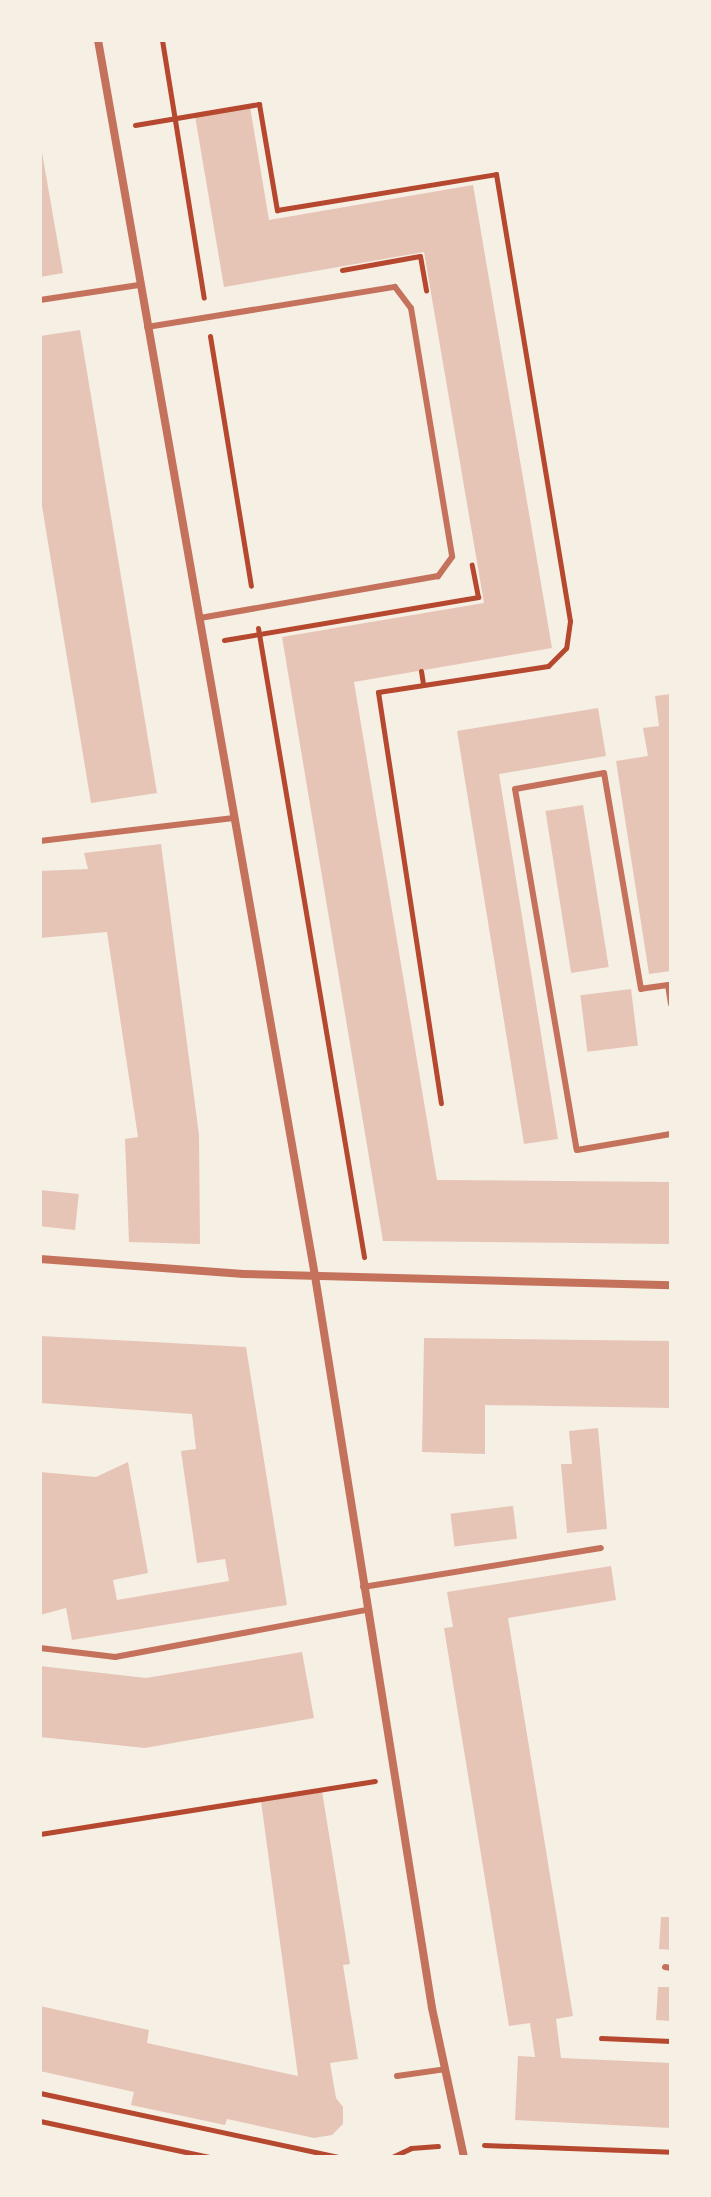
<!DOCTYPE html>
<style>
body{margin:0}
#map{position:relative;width:711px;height:2197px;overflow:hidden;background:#f6efe4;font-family:"Times New Roman",serif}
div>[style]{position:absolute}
.building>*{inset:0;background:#e6c5b7;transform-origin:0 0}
.path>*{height:5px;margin:-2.5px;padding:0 2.5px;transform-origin:2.5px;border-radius:2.5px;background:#b5482f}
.service>*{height:6px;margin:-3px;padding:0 3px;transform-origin:3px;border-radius:3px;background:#c5725c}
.minor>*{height:8px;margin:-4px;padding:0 4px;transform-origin:4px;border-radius:4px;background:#c5725c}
span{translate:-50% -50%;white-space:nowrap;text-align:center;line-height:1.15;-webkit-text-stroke:7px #f6efe4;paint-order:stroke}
.frame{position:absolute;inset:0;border:42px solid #f6efe4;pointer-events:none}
</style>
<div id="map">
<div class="building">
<div style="clip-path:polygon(250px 107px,269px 220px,473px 185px,552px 648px,354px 682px,437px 1180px,671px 1182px,671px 1244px,383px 1241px,282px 637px,484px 603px,424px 252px,224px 287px,195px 116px)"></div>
<div style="clip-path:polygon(40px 141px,63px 273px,40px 277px)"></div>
<div style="clip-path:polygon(80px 330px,157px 793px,91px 803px,40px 494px,40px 336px)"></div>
<div style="clip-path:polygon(671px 694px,671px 971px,649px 974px,616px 761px,648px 756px,643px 728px,659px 726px,655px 696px)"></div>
<div style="clip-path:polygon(598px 708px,606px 756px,499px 774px,558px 1139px,524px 1144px,457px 731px)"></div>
<div style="left:583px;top:805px;width:164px;height:38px;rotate:81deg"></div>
<div style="clip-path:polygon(161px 844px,199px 1135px,200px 1244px,129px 1242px,125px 1139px,138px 1137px,107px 932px,40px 938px,40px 871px,88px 869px,84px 853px)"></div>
<div style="left:631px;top:989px;width:57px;height:51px;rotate:83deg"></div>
<div style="left:40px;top:1190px;width:39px;height:36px;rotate:6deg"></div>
<div style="clip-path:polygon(40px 1336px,246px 1347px,287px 1605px,72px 1640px,66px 1608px,40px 1615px,40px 1472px,96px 1477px,128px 1462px,148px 1573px,113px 1580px,117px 1600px,229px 1581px,225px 1559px,197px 1563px,181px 1451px,196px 1449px,192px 1414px,40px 1403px)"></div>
<div style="clip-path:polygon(424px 1338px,671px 1341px,671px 1408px,485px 1405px,485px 1454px,422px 1452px)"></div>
<div style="clip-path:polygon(598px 1428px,607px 1529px,567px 1533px,561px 1464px,572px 1464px,569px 1431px)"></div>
<div style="left:513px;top:1506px;width:33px;height:63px;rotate:83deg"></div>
<div style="clip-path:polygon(611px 1566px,616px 1600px,508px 1618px,573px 2016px,556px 2019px,561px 2058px,671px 2063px,671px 2128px,515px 2120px,518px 2056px,535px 2057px,530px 2023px,509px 2026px,444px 1628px,453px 1627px,447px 1592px)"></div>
<div style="clip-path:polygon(302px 1652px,314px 1718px,145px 1748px,40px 1737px,40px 1666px,146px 1678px)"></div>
<div style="clip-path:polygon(322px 1791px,350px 1964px,343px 1965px,358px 2059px,330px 2063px,336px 2098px,343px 2107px,343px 2124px,332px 2135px,314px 2138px,227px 2119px,225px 2125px,131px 2105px,134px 2092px,40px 2071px,40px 2006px,149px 2030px,147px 2043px,298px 2076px,261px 1801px)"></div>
<div style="clip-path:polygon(661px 1917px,671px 1917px,671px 1950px,659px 1949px)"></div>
<div style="clip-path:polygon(658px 1987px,671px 1987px,671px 2021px,656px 2020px)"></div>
</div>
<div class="path">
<div style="left:162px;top:40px;width:261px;rotate:80.8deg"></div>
<div style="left:135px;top:125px;width:126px;rotate:-9.6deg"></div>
<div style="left:259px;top:104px;width:108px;rotate:80.4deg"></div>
<div style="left:277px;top:210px;width:222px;rotate:-9.3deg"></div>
<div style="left:496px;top:174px;width:453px;rotate:80.6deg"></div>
<div style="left:570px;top:621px;width:27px;rotate:98deg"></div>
<div style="left:566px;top:648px;width:25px;rotate:135deg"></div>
<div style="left:548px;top:666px;width:172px;rotate:171.3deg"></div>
<div style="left:378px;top:692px;width:416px;rotate:81.3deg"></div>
<div style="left:342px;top:270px;width:79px;rotate:-10.2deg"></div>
<div style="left:420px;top:256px;width:35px;rotate:80deg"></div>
<div style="left:210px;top:336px;width:253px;rotate:80.7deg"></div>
<div style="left:258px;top:628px;width:638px;rotate:80.43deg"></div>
<div style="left:224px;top:640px;width:258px;rotate:-9.6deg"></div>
<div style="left:478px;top:597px;width:33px;rotate:-101deg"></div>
<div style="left:421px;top:671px;width:13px;rotate:81deg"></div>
<div style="left:40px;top:1834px;width:339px;rotate:-9deg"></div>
<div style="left:601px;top:2038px;width:70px;rotate:2.5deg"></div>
<div style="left:40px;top:2093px;width:305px;rotate:12.1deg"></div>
<div style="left:40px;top:2121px;width:173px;rotate:12deg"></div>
<div style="left:484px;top:2145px;width:187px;rotate:2.1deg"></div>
<div style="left:392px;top:2157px;width:21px;rotate:-25deg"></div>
<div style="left:411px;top:2148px;width:27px;rotate:-4deg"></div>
</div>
<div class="service">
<div style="left:40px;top:300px;width:100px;rotate:-8.6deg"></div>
<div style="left:147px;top:327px;width:251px;rotate:-9.2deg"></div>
<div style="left:395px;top:287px;width:26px;rotate:53deg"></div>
<div style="left:411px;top:308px;width:252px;rotate:80.6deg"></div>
<div style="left:452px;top:557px;width:24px;rotate:126deg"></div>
<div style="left:438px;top:576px;width:243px;rotate:170deg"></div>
<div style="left:40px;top:841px;width:195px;rotate:-6.8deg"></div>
<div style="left:671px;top:1004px;width:19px;rotate:-99deg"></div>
<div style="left:668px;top:985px;width:27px;rotate:172deg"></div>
<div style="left:641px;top:989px;width:219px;rotate:-99.7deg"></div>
<div style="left:604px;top:773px;width:90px;rotate:169.8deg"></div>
<div style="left:515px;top:789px;width:366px;rotate:80.3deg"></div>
<div style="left:577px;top:1150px;width:95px;rotate:-9.7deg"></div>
<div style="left:363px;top:1587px;width:241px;rotate:-9.3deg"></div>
<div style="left:40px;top:1648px;width:76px;rotate:6.8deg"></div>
<div style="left:115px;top:1657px;width:256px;rotate:-10.6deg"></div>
<div style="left:665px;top:1967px;width:6px;rotate:9deg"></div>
<div style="left:397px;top:2076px;width:49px;rotate:-8.1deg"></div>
</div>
<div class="minor">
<div style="left:98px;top:40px;width:1255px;rotate:80.04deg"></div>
<div style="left:315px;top:1276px;width:741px;rotate:80.92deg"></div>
<div style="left:432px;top:2008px;width:152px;rotate:77.9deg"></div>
<div style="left:40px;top:1259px;width:204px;rotate:4.2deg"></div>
<div style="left:243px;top:1274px;width:428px;rotate:1.5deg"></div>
</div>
<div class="frame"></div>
</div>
